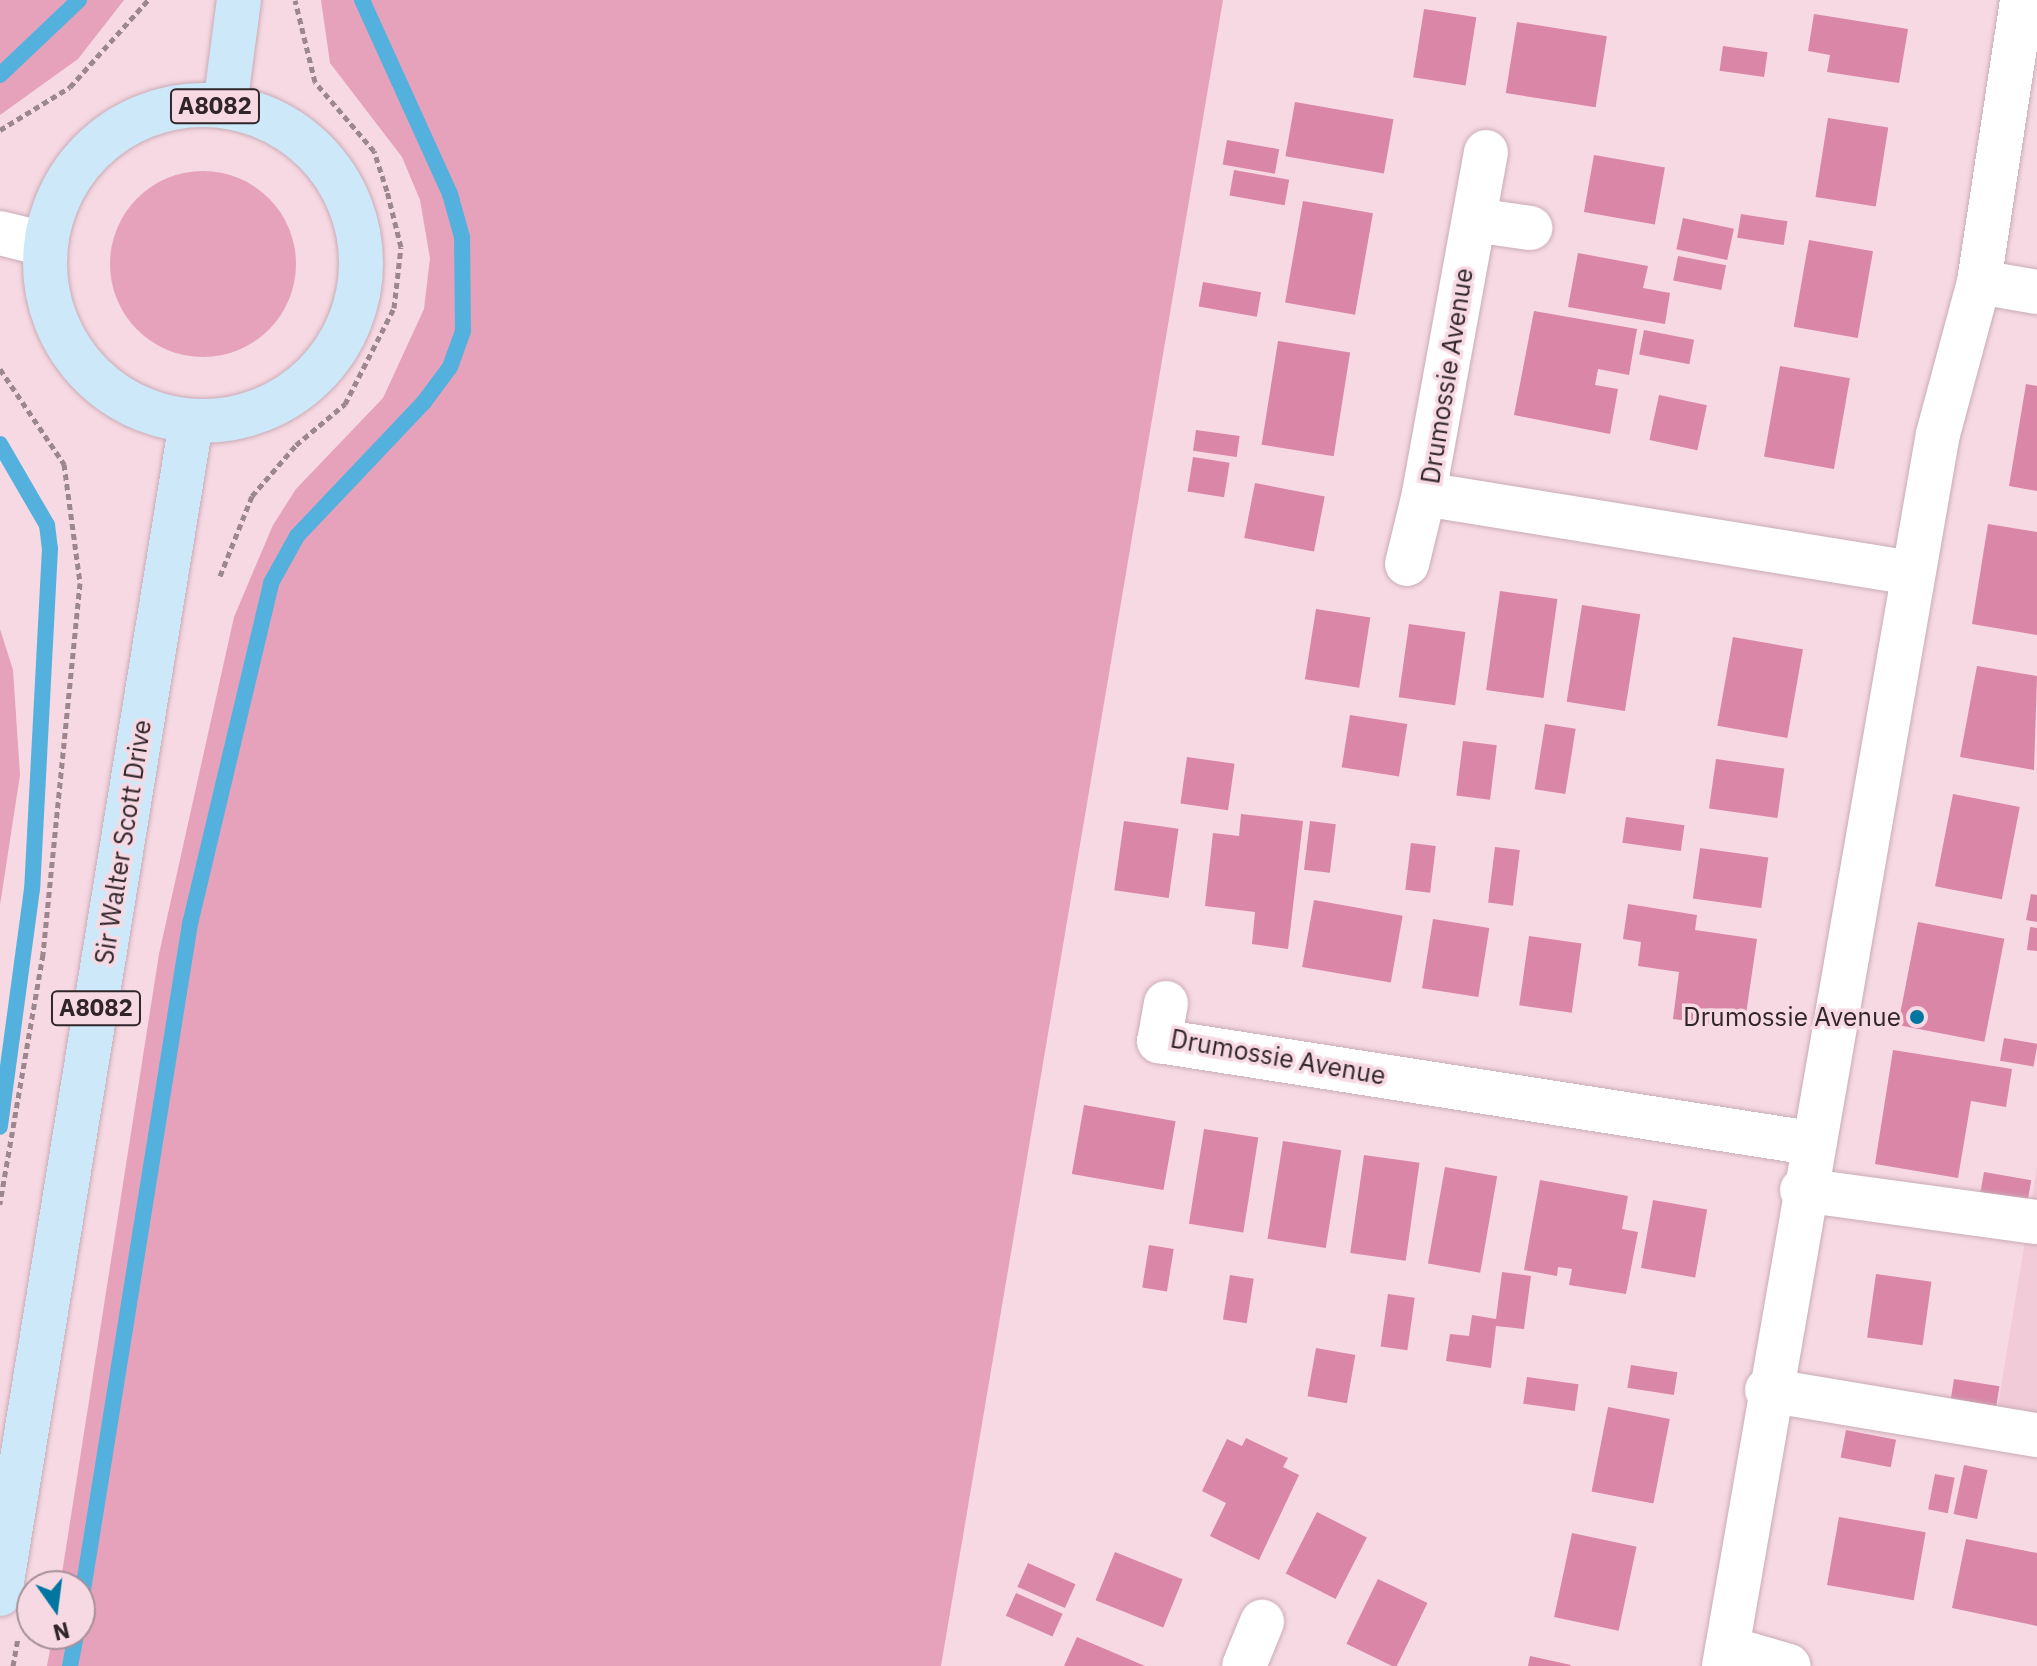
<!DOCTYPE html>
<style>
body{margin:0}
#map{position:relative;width:2037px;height:1666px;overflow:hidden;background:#f7d9e3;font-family:"IBM Plex Sans",sans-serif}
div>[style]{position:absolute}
.built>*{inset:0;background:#f1cbd8}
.green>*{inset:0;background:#e6a1bb}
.round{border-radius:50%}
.stream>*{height:16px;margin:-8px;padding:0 8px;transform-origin:8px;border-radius:8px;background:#54b1dd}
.building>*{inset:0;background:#da86a7;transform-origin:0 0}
.path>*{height:5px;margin-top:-2.5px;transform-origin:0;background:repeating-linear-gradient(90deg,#9c878e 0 6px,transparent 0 10px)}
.roads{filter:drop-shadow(0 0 2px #c9acb6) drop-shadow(0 0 2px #c9acb6)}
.minor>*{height:44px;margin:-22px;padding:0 22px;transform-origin:22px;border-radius:22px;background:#fff}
.major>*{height:44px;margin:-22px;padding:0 22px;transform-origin:22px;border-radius:22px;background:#cde9f9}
.major>.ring{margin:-22px;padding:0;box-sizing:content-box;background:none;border:44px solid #cde9f9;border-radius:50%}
.dots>*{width:22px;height:22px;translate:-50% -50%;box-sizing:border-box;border:4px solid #f7d9e3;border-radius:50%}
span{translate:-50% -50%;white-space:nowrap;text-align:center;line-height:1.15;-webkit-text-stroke:7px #f7d9e3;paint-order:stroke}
.shield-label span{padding:2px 6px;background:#f7d9e3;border:2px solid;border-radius:6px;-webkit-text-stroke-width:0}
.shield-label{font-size:24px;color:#302529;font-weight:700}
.street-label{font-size:26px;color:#302529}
.poi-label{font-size:26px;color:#302529}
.right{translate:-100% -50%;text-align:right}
.north{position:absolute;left:16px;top:1570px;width:80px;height:80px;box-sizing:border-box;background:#f7d9e3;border:2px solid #a79199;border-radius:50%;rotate:166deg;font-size:22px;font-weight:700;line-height:32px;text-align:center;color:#302529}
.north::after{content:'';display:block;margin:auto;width:28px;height:36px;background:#0176a0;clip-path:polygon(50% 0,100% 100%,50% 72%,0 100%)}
</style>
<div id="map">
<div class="built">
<div style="clip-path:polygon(2037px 1167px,2037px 1455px,1991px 1448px)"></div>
</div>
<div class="green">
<div style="clip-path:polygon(0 0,124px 0,78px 59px,0 115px)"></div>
<div style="clip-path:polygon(321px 0,1223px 0,941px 1666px,47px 1666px,53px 1634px,80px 1634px,80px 1586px,60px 1586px,159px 954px,234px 617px,273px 525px,296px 489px,383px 398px,424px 309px,430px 258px,420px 200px,402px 157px,330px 63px)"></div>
<div class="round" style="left:110px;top:171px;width:186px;height:186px"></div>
<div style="clip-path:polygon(0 629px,13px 670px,20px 775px,0 905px)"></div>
</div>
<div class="stream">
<div style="left:0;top:75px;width:109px;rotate:-43.5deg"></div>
<div style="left:0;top:444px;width:94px;rotate:59.9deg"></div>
<div style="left:47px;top:525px;width:23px;rotate:83deg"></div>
<div style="left:50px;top:548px;width:341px;rotate:93deg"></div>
<div style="left:32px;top:889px;width:240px;rotate:97.7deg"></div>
<div style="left:80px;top:1609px;width:694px;rotate:-80.88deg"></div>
<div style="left:190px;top:924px;width:350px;rotate:-76.6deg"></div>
<div style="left:271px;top:583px;width:54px;rotate:-61deg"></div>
<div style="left:297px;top:536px;width:185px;rotate:-46.5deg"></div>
<div style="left:424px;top:402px;width:44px;rotate:-53.4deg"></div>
<div style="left:450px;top:367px;width:38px;rotate:-70deg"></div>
<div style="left:463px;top:331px;width:94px;rotate:-90.6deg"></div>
<div style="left:462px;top:237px;width:45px;rotate:-105.6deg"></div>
<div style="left:450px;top:194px;width:213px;rotate:-114.4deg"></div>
<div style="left:70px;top:1666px;width:33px;rotate:-79deg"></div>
</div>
<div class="building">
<div style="left:1424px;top:9px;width:53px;height:69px;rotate:9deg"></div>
<div style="clip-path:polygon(1814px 14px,1908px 29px,1899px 83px,1827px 72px,1830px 55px,1808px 51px)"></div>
<div style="left:1517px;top:22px;width:91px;height:72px;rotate:9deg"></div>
<div style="left:1723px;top:46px;width:45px;height:25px;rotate:8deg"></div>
<div style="left:1295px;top:102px;width:100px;height:55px;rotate:10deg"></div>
<div style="left:1828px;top:118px;width:61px;height:80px;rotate:9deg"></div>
<div style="left:1227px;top:140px;width:53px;height:25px;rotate:10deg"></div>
<div style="left:1594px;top:155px;width:72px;height:58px;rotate:10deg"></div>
<div style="left:1234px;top:170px;width:56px;height:26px;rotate:10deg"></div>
<div style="left:1303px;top:201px;width:71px;height:103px;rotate:10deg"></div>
<div style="left:1741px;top:214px;width:47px;height:24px;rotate:9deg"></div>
<div style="left:1683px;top:218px;width:52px;height:32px;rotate:12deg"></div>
<div style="left:1809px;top:240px;width:65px;height:88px;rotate:10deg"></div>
<div style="clip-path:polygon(1578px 253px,1648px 266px,1643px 288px,1670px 293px,1665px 324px,1568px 307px)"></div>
<div style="left:1678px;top:256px;width:49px;height:25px;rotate:11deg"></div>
<div style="left:1203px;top:282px;width:59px;height:25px;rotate:10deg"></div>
<div style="clip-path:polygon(1534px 311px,1637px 329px,1629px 375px,1598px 369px,1595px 385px,1618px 389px,1610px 434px,1514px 415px)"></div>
<div style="left:1644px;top:330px;width:51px;height:25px;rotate:11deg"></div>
<div style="left:1278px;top:341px;width:73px;height:105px;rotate:9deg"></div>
<div style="left:1780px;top:366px;width:71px;height:92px;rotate:10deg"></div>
<div style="clip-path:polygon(2026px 384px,2037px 386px,2037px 491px,2009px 486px)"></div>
<div style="left:1659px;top:395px;width:49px;height:46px;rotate:12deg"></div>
<div style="left:1196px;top:430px;width:44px;height:21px;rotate:8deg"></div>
<div style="left:1193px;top:457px;width:37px;height:35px;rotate:9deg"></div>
<div style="left:1255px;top:483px;width:71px;height:56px;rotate:11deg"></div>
<div style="clip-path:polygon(1988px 524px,2037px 532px,2037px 635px,1972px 624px)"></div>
<div style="left:1500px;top:591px;width:58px;height:100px;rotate:8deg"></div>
<div style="left:1582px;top:605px;width:59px;height:98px;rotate:9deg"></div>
<div style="left:1316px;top:609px;width:55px;height:71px;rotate:9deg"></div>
<div style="left:1409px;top:624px;width:57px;height:74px;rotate:8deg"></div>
<div style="left:1733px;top:637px;width:71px;height:90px;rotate:10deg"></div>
<div style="clip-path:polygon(1977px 666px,2037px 676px,2034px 770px,1960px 757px)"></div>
<div style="left:1350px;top:715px;width:58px;height:53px;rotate:9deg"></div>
<div style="left:1545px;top:724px;width:31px;height:66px;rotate:9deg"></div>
<div style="left:1463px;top:741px;width:34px;height:55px;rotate:7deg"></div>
<div style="left:1187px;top:757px;width:48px;height:47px;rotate:8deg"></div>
<div style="left:1716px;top:759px;width:69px;height:50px;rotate:8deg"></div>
<div style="left:1953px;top:794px;width:68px;height:94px;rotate:11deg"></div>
<div style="clip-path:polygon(1241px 814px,1303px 821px,1288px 949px,1252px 944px,1255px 912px,1205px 906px,1213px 833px,1239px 836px)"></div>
<div style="left:1626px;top:817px;width:59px;height:26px;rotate:8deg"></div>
<div style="left:1124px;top:821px;width:55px;height:70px;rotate:8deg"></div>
<div style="left:1310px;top:821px;width:26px;height:49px;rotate:7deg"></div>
<div style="left:1411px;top:843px;width:25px;height:47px;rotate:7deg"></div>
<div style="left:1495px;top:847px;width:25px;height:56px;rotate:7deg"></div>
<div style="left:1700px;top:848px;width:69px;height:51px;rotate:8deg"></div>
<div style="clip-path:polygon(2031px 894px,2037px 895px,2037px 922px,2026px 920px)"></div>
<div style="left:1314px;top:900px;width:90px;height:68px;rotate:10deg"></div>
<div style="clip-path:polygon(1628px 904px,1697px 915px,1695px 930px,1757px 939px,1744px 1028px,1673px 1019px,1679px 972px,1638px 966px,1641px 942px,1623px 939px)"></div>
<div style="left:1433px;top:919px;width:57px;height:70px;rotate:9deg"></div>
<div style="left:1918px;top:922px;width:88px;height:105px;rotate:11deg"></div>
<div style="clip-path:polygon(2030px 927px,2037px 928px,2037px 951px,2027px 950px)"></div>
<div style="left:1529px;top:936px;width:53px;height:70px;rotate:8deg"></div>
<div style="left:2004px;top:1038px;width:34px;height:23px;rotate:10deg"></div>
<div style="clip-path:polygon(1893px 1050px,2012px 1069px,2006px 1107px,1971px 1101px,1958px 1178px,1875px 1164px)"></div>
<div style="left:1084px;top:1105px;width:93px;height:70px;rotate:10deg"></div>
<div style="left:1204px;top:1129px;width:55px;height:96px;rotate:9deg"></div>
<div style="left:1283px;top:1141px;width:59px;height:99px;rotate:9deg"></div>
<div style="left:1364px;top:1155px;width:56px;height:99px;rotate:8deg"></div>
<div style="left:1445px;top:1167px;width:53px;height:98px;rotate:10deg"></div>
<div style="left:1984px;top:1172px;width:48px;height:30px;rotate:10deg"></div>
<div style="clip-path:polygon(1540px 1180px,1628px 1196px,1622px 1229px,1638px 1232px,1626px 1294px,1569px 1285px,1572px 1269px,1558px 1267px,1557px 1276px,1524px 1270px)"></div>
<div style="left:1653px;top:1200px;width:55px;height:69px;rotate:10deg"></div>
<div style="left:1149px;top:1245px;width:25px;height:43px;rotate:9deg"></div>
<div style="clip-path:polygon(1502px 1272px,1531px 1276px,1524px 1329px,1496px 1326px,1491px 1368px,1446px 1361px,1450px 1334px,1469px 1336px,1472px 1315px,1496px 1319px)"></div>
<div style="left:1876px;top:1274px;width:56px;height:64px;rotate:8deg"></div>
<div style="left:1230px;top:1275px;width:24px;height:45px;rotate:9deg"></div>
<div style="left:1388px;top:1294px;width:27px;height:53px;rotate:8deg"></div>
<div style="left:1316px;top:1348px;width:40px;height:49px;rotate:10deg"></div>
<div style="left:1631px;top:1365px;width:47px;height:23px;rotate:9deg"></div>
<div style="left:1527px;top:1377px;width:52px;height:27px;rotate:8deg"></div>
<div style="left:1954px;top:1379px;width:46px;height:23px;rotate:9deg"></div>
<div style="left:1608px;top:1407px;width:63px;height:86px;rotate:11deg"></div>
<div style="left:1846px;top:1430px;width:51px;height:28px;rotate:11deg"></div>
<div style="clip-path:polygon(1246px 1438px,1288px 1458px,1283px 1467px,1299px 1475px,1259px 1560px,1210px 1536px,1226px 1503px,1202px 1491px,1227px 1439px,1242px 1446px)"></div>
<div style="left:1964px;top:1465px;width:24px;height:50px;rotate:12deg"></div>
<div style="left:1935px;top:1474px;width:20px;height:36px;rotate:11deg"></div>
<div style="left:1317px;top:1512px;width:56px;height:69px;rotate:27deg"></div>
<div style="left:1839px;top:1517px;width:88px;height:69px;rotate:10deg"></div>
<div style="left:1572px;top:1533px;width:66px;height:86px;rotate:12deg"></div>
<div style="clip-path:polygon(1966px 1539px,2037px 1553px,2037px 1626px,1952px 1608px)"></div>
<div style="left:1115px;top:1552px;width:73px;height:52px;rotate:22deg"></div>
<div style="left:1028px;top:1563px;width:52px;height:26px;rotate:24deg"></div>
<div style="left:1378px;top:1579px;width:55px;height:72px;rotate:26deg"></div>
<div style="left:1016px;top:1593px;width:51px;height:25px;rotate:24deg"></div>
<div style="clip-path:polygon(1077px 1637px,1145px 1666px,1064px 1666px)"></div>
<div style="clip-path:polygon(1530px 1656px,1571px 1665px,1570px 1666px,1528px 1666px)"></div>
</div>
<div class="path">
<div style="left:0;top:130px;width:82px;rotate:-31.6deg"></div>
<div style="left:70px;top:87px;width:117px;rotate:-48.1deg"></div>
<div style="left:0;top:369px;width:115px;rotate:56deg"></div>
<div style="left:64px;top:464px;width:120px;rotate:82.3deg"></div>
<div style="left:80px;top:583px;width:373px;rotate:95.7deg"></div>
<div style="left:43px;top:954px;width:254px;rotate:99.8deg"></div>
<div style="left:220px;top:576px;width:86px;rotate:-68.2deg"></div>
<div style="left:252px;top:496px;width:67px;rotate:-49.2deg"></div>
<div style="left:296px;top:445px;width:64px;rotate:-39.9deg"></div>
<div style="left:345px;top:404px;width:108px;rotate:-63deg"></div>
<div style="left:394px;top:308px;width:61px;rotate:-83.5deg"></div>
<div style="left:401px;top:247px;width:58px;rotate:-104deg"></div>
<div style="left:387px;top:191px;width:42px;rotate:-108deg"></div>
<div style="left:374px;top:151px;width:91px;rotate:-130.5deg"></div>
<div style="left:315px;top:82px;width:84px;rotate:-103.7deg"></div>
<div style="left:13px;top:1666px;width:28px;rotate:-80deg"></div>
</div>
<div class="roads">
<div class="minor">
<div style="left:1486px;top:152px;width:348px;rotate:100.3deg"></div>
<div style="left:1424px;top:494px;width:495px;rotate:9.2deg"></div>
<div style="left:1474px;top:220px;width:57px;rotate:8.1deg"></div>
<div style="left:0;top:233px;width:46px;rotate:13.7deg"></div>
<div style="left:1979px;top:282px;width:59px;rotate:9.8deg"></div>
<div style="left:1407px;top:564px;width:72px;rotate:-76.3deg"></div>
<div style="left:1166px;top:1003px;width:39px;rotate:100deg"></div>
<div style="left:1159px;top:1041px;width:659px;rotate:8.9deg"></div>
<div style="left:1802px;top:1190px;width:237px;rotate:7.8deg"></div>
<div style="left:1767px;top:1390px;width:274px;rotate:9.5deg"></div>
<div style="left:1731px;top:1649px;width:60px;rotate:16.3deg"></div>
<div style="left:1244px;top:1666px;width:48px;rotate:-67.8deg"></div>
<div style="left:1724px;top:1666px;width:1250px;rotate:-80.15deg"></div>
<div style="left:1938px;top:434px;width:157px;rotate:-74.9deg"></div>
<div style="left:1979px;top:282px;width:285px;rotate:-81.3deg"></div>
</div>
<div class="major">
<div class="ring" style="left:45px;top:105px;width:272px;height:272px"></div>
<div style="left:225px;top:106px;width:107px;rotate:-82.5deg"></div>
<div style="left:0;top:1594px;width:1187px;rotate:-80.74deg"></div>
</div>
</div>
<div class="dots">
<div style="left:1917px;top:1017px;background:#0176a0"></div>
</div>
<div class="shield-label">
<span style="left:215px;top:106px">A8082</span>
<span style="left:96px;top:1008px">A8082</span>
</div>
<div class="street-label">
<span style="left:1447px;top:376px;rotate:-81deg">Drumossie Avenue</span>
<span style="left:123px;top:842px;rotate:-81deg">Sir Walter Scott Drive</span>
<span style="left:1278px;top:1057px;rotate:10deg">Drumossie Avenue</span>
</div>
<div class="poi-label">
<span class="right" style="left:1901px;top:1017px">Drumossie Avenue</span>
</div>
<div class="north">N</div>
</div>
